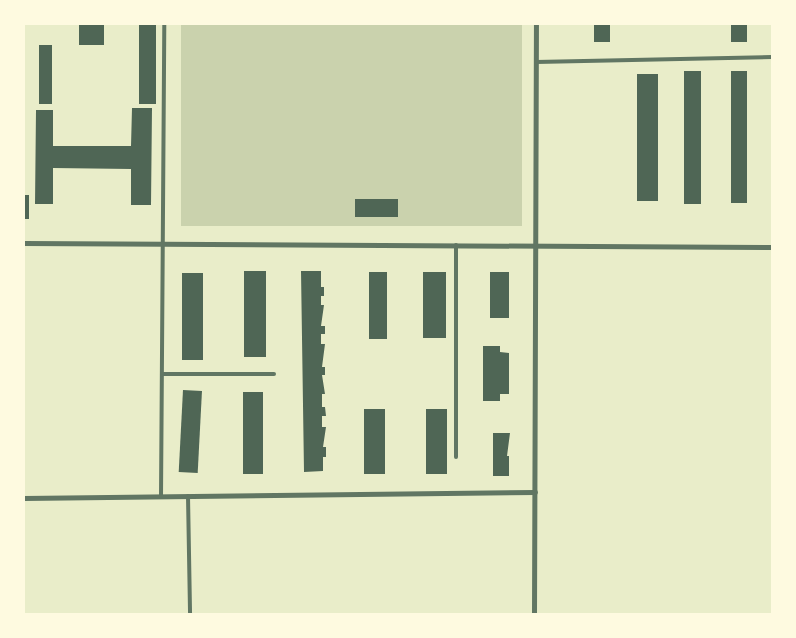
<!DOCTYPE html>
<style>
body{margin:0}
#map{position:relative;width:796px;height:638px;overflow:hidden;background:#e9edc9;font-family:"DejaVu Sans",sans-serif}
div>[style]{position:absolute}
.green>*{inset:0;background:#cad2ad;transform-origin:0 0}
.building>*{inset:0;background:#4f6655;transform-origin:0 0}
.service>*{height:4px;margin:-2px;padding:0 2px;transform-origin:2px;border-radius:2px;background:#617663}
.minor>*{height:5px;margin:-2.5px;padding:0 2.5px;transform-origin:2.5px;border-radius:2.5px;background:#617663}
span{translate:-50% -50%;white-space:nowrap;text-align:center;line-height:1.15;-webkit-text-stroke:4px #fefae0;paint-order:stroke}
.frame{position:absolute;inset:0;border:25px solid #fefae0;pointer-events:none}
</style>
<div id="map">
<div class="green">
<div style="left:181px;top:24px;width:341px;height:202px"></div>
</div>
<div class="building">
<div style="left:79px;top:24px;width:25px;height:21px"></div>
<div style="left:139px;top:24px;width:17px;height:80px"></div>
<div style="left:594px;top:24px;width:16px;height:18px"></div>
<div style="left:731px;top:24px;width:16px;height:18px"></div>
<div style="left:39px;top:45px;width:13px;height:59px"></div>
<div style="left:701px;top:71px;width:133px;height:17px;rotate:90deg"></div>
<div style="left:731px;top:71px;width:16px;height:132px"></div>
<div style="left:637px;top:74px;width:21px;height:127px"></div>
<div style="clip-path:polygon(132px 108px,152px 108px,151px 205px,131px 205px,131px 169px,53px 168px,53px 204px,35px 204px,36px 110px,53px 110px,53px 146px,131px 146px)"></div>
<div style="left:24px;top:195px;width:5px;height:24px"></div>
<div style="left:398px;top:199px;width:18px;height:43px;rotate:90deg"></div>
<div style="left:244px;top:271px;width:22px;height:86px"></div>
<div style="clip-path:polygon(301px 271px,321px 271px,321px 287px,324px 287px,324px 296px,321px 296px,321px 305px,324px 305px,321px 326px,325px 326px,325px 334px,321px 334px,321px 344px,325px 344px,322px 367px,325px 367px,325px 375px,322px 375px,325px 394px,322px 394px,322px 407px,325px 407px,326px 416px,322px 416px,322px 427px,326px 427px,323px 447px,326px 447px,326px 457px,323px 457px,323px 471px,304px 472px)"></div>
<div style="left:369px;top:272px;width:18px;height:67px"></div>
<div style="left:423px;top:272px;width:23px;height:66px"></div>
<div style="left:490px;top:272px;width:19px;height:46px"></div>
<div style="left:182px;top:273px;width:21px;height:87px"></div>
<div style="clip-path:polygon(483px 346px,500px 346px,500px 352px,509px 353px,509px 394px,500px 394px,500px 401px,483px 401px)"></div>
<div style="left:183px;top:390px;width:19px;height:82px;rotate:3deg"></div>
<div style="left:243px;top:392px;width:20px;height:82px"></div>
<div style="left:364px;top:409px;width:21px;height:65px"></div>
<div style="left:426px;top:409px;width:21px;height:65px"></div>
<div style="clip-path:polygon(493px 433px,510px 433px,507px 456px,509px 456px,509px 476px,493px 476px)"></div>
</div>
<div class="service">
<div style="left:536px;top:62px;width:236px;rotate:-1.2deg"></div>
<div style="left:162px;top:374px;width:112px"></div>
<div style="left:456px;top:457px;width:212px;rotate:-90deg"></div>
<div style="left:188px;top:496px;width:118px;rotate:89deg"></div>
<div style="left:161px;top:497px;width:473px;rotate:-89.6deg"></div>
</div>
<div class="minor">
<div style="left:24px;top:243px;width:748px;rotate:0.31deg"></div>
<div style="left:24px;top:498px;width:511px;rotate:-0.67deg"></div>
<div style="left:534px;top:614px;width:590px;rotate:-89.81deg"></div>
</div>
<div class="frame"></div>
</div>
